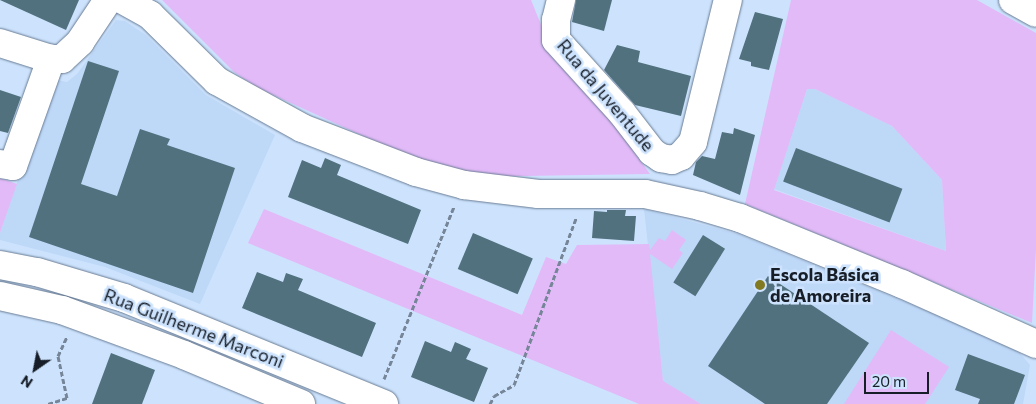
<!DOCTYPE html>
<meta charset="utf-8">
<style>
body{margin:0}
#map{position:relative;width:1036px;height:404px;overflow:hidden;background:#cde3fd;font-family:Commissioner,sans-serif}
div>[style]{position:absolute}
.built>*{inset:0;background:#bed8f8}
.green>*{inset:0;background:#e2baf8}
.building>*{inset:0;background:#50717d;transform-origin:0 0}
.path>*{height:3px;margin-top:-1.5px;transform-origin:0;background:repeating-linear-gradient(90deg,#768598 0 5px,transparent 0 7.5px)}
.roads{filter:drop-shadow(0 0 1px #687b93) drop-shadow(0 0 1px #687b93)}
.minor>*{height:28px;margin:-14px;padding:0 14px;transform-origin:14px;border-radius:14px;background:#fff}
.dots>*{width:14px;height:14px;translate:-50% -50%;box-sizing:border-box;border:2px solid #cde3fd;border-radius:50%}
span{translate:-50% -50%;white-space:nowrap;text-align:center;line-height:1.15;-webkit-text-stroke:5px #cde3fd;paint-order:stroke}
.street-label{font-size:18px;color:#171e28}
.poi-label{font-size:18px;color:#171e28;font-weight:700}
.left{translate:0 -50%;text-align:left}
.north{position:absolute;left:10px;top:344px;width:50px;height:50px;-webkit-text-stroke:4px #cde3fd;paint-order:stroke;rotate:213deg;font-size:14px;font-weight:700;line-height:20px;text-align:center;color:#171e28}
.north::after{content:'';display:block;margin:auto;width:18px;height:22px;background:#171e28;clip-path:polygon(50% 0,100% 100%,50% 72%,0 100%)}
.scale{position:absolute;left:864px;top:372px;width:65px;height:22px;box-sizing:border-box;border:2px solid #171e28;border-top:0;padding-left:6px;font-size:15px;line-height:18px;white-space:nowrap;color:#171e28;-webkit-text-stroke:4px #cde3fd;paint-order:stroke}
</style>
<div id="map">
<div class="built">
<div style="clip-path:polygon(116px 20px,125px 21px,146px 35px,206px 95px,275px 135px,200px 304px,105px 267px,0 240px,0 233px,52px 79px,67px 82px,77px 74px)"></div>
<div style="clip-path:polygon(807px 89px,815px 89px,892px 126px,942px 180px,946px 251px,774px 189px)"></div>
<div style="clip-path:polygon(644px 209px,738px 234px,1014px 346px,1030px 365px,1023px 404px,701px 404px,663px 382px)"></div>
</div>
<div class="green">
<div style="clip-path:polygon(162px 0,531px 0,553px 54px,565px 56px,650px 174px,453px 177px,258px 88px,234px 72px)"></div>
<div style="clip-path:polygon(evenodd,791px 0,977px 0,1036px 33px,1036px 249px,1032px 323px,745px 204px,791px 0,807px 89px,815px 89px,892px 126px,942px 180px,946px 251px,774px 190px,807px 89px)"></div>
<div style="clip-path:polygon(0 178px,17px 184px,0 233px)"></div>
<div style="clip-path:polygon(264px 209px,522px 315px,546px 257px,566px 264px,577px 245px,649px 244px,650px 250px,659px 238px,665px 241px,672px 230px,686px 240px,679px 250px,683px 253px,672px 269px,650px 254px,663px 381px,701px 404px,639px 404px,248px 243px)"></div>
<div style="clip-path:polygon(891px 330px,949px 367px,925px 404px,844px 404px)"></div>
</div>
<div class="building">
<div style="clip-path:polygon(0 0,79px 0,66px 30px)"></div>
<div style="clip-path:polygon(576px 0,612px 0,604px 31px,572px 22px)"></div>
<div style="clip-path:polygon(755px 12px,783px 19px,769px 70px,751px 66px,751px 62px,739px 59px)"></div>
<div style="clip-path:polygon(617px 45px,640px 51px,638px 62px,691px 76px,681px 116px,635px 105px,604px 70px)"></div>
<div style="clip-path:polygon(88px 61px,119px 71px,81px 184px,117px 196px,140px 129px,170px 139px,167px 145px,235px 168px,193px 293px,29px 237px)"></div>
<div style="clip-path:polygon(0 90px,21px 97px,8px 133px,0 131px)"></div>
<div style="clip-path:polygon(734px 128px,755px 135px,740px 195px,693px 175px,696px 162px,702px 156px,715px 159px,722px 132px,733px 134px)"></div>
<div style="left:796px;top:148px;width:114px;height:36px;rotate:21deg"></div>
<div style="clip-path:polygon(325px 158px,341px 165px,337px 175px,421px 210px,408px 244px,288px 197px,302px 160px,321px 168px)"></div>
<div style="clip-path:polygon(607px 210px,626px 210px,625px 216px,636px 216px,634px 241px,592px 238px,594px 211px,607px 212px)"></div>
<div style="left:473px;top:233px;width:65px;height:39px;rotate:23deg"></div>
<div style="left:703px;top:235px;width:26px;height:56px;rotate:32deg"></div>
<div style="clip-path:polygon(257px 272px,283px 282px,286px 273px,303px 279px,298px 290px,376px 323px,362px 357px,242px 308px)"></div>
<div style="clip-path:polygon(768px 276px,869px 343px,827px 404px,765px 404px,708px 366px)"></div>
<div style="clip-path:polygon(425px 341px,451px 352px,455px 342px,471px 349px,466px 359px,488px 368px,474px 402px,411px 377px)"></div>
<div style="clip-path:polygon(111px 353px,155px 370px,142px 404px,92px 404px)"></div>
<div style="clip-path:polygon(968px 354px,1025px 375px,1014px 404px,978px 404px,980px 399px,955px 390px)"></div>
</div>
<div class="path">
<div style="left:384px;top:379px;width:186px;rotate:-67.9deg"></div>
<div style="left:48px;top:404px;width:20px;rotate:-18deg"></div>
<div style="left:67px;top:398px;width:43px;rotate:-102.1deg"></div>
<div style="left:58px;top:356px;width:21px;rotate:-65deg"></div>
<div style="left:490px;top:404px;width:9px;rotate:-63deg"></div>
<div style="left:494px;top:396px;width:23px;rotate:-29deg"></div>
<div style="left:514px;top:385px;width:178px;rotate:-69.6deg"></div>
</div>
<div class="roads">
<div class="minor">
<div style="left:123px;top:0;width:31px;rotate:29deg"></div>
<div style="left:150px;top:15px;width:94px;rotate:44.6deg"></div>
<div style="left:217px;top:81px;width:97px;rotate:28.9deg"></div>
<div style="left:302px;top:128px;width:122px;rotate:21.1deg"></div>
<div style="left:416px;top:172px;width:50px;rotate:15.2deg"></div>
<div style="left:464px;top:185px;width:75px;rotate:6.9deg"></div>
<div style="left:538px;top:194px;width:107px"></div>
<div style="left:645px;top:194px;width:56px;rotate:12.3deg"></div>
<div style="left:700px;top:206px;width:42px;rotate:16.7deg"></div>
<div style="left:740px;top:218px;width:175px;rotate:22.2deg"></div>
<div style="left:902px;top:284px;width:147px;rotate:24.1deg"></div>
<div style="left:561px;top:0;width:21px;rotate:104deg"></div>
<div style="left:556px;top:20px;width:20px;rotate:90deg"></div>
<div style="left:556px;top:40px;width:98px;rotate:47.9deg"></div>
<div style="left:622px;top:113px;width:49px;rotate:52.4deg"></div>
<div style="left:652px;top:152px;width:11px;rotate:34deg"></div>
<div style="left:661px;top:158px;width:11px;rotate:10deg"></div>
<div style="left:672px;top:160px;width:10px;rotate:-24deg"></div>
<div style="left:681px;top:156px;width:18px;rotate:-49deg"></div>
<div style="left:693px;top:142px;width:146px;rotate:-76.2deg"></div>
<div style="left:1013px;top:0;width:26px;rotate:29deg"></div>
<div style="left:0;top:43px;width:53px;rotate:17.4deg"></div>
<div style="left:51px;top:59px;width:11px"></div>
<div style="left:62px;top:59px;width:25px;rotate:-43deg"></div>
<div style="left:80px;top:42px;width:50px;rotate:-56.3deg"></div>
<div style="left:0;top:164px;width:13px;rotate:9deg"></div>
<div style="left:13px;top:166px;width:114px;rotate:-70.4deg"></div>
<div style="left:0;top:265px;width:38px;rotate:11deg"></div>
<div style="left:37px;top:272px;width:91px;rotate:16.6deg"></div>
<div style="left:124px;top:298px;width:281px;rotate:22.2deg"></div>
<div style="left:0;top:296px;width:64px;rotate:12.7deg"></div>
<div style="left:62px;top:310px;width:130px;rotate:20.2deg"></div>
<div style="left:184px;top:355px;width:127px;rotate:22.7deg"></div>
</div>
</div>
<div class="dots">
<div style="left:760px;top:285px;background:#817a20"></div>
</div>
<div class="street-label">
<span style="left:606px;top:95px;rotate:50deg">Rua da Juventude</span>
<span style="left:194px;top:328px;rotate:21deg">Rua Guilherme Marconi</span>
</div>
<div class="poi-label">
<span class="left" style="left:770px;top:285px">Escola Básica<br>de Amoreira</span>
</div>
<div class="north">N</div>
<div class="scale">20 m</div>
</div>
